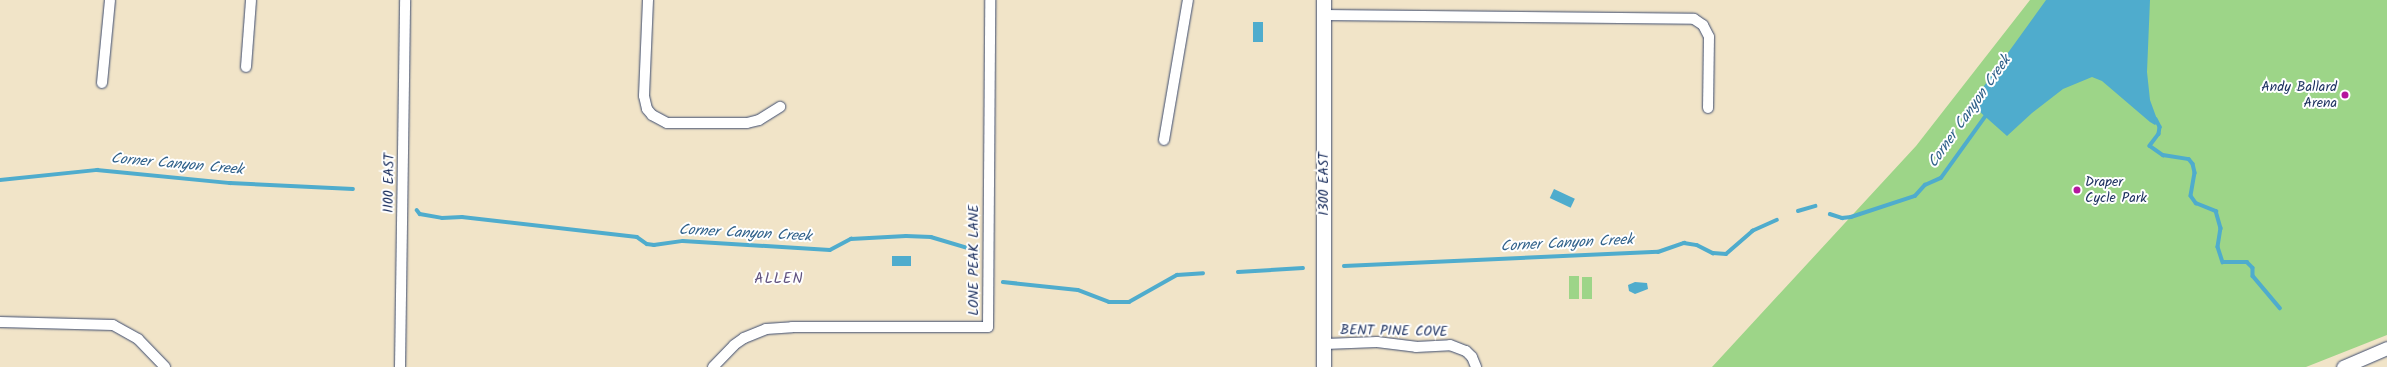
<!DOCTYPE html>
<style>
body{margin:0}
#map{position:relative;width:2387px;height:367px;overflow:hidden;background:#f1e4c8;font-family:Kalam,sans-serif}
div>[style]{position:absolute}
.green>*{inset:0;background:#9dd588;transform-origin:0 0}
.water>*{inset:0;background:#4faccd;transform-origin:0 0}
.stream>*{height:3.5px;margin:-1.75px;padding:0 1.75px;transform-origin:1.75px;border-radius:1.75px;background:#4faccd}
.roads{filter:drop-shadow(0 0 1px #3b4a6e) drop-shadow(0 0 1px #3b4a6e)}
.minor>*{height:10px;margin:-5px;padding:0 5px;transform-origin:5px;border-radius:5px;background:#fff}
.tertiary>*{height:13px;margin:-6.5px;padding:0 6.5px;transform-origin:6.5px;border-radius:6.5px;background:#fff}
.secondary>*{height:14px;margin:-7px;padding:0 7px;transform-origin:7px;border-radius:7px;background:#fff}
.dots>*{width:11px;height:11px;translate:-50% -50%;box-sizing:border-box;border:2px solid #fff;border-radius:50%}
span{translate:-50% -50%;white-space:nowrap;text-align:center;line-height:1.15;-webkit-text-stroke:4px #fff;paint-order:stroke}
.poi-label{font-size:14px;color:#1b2f5e}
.right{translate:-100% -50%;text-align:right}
.left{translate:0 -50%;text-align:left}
.street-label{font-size:14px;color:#1b2f5e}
.water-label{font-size:15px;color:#30618a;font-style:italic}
.neighbourhood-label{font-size:15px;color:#615380;letter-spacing:1px}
</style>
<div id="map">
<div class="green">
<div style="clip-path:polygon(2030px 0,2387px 0,2387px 335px,2306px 367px,1712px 367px,1916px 146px)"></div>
<div style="left:1579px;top:276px;width:23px;height:10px;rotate:90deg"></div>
<div style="left:1582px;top:277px;width:10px;height:22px"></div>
</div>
<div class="water">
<div style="clip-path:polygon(2046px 0,2150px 0,2147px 72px,2150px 100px,2158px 122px,2155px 125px,2150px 122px,2102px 81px,2092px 77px,2063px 89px,2032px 113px,2007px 136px,1971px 104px)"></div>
<div style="left:1253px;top:22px;width:10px;height:20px"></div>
<div style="left:1554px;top:189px;width:23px;height:10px;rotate:25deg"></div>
<div style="left:892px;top:256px;width:19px;height:10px"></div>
<div style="clip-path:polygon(1635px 282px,1647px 283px,1648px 289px,1635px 294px,1629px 291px,1628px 285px)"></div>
</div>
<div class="stream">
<div style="left:2156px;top:119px;width:9px;rotate:63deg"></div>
<div style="left:2160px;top:127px;width:7px;rotate:98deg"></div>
<div style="left:2159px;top:134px;width:15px;rotate:127deg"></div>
<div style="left:2150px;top:146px;width:16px;rotate:35deg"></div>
<div style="left:2163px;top:155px;width:26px;rotate:9deg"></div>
<div style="left:2189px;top:159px;width:6px;rotate:51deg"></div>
<div style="left:2193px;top:164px;width:9px;rotate:77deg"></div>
<div style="left:2195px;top:173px;width:23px;rotate:100deg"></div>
<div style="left:2191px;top:196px;width:9px;rotate:54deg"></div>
<div style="left:2196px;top:203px;width:22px;rotate:22deg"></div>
<div style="left:2216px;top:211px;width:18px;rotate:74deg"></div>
<div style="left:2221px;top:228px;width:19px;rotate:99deg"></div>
<div style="left:2218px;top:247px;width:16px;rotate:72deg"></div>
<div style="left:2223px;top:262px;width:24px"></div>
<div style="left:2247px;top:262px;width:8px;rotate:45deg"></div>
<div style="left:2253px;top:268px;width:8px;rotate:90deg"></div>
<div style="left:2253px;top:276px;width:42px;rotate:49.8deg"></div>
<div style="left:0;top:180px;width:98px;rotate:-5.9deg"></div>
<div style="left:97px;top:170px;width:134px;rotate:5.6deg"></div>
<div style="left:230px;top:183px;width:123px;rotate:2.8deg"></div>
<div style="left:417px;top:210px;width:5px;rotate:53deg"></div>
<div style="left:420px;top:214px;width:22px;rotate:10deg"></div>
<div style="left:442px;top:218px;width:20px;rotate:-3deg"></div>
<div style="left:462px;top:217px;width:176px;rotate:6.5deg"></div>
<div style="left:637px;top:237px;width:12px;rotate:35deg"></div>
<div style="left:647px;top:244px;width:7px;rotate:8deg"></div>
<div style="left:654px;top:245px;width:29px;rotate:-8deg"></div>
<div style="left:683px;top:241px;width:147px;rotate:3.5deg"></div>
<div style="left:830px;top:250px;width:24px;rotate:-28deg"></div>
<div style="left:851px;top:239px;width:55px;rotate:-3.1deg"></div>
<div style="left:906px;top:236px;width:25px;rotate:2deg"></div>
<div style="left:931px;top:237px;width:49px;rotate:16.6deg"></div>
<div style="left:1798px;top:211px;width:18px;rotate:-16deg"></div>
<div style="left:1830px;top:214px;width:13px;rotate:18deg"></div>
<div style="left:1842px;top:218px;width:9px;rotate:-6deg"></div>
<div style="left:1851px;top:217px;width:67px;rotate:-18.2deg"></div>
<div style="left:1915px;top:196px;width:15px;rotate:-48deg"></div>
<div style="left:1925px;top:185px;width:17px;rotate:-24deg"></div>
<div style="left:1941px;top:178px;width:79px;rotate:-54.3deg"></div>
<div style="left:1344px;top:266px;width:314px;rotate:-2.6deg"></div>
<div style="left:1658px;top:252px;width:28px;rotate:-19deg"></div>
<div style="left:1684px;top:243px;width:13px;rotate:9deg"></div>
<div style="left:1697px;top:245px;width:18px;rotate:27deg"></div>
<div style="left:1713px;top:253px;width:13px;rotate:4deg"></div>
<div style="left:1726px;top:254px;width:35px;rotate:-41deg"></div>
<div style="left:1752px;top:231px;width:27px;rotate:-24deg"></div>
<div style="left:1238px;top:272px;width:65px;rotate:-3.5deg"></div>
<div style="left:1003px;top:282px;width:75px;rotate:6.1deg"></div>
<div style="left:1078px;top:290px;width:33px;rotate:21deg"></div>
<div style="left:1109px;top:302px;width:20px"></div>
<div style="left:1129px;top:302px;width:55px;rotate:-29.4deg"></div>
<div style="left:1177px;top:275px;width:26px;rotate:-4deg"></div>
</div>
<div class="roads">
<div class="minor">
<div style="left:648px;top:0;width:96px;rotate:92.4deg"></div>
<div style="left:644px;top:96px;width:13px;rotate:77deg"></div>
<div style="left:647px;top:109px;width:8px;rotate:50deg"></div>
<div style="left:652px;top:115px;width:17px;rotate:28deg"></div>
<div style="left:667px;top:123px;width:80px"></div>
<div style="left:747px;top:123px;width:12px;rotate:-14deg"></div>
<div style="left:759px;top:120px;width:25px;rotate:-32deg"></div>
<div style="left:1324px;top:15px;width:370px;rotate:0.6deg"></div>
<div style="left:1694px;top:19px;width:11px;rotate:34deg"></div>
<div style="left:1703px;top:25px;width:13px;rotate:63deg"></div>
<div style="left:1709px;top:37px;width:71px;rotate:90.8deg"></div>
<div style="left:246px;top:67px;width:67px;rotate:-85.7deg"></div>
<div style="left:102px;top:83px;width:83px;rotate:-84.5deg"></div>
<div style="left:1164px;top:140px;width:142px;rotate:-80.3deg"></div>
<div style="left:0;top:322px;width:113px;rotate:1.5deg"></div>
<div style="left:113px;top:325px;width:29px;rotate:29deg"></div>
<div style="left:138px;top:339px;width:39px;rotate:46deg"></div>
<div style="left:1325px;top:344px;width:52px;rotate:-2.2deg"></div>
<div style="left:1377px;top:342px;width:39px;rotate:7deg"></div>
<div style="left:1416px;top:347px;width:34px;rotate:-3deg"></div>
<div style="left:1450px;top:345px;width:17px;rotate:21deg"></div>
<div style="left:1466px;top:351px;width:8px;rotate:45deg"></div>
<div style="left:1472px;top:357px;width:11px;rotate:68deg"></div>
<div style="left:400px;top:367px;width:367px;rotate:-89.2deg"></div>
<div style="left:713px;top:367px;width:30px;rotate:-46deg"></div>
<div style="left:734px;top:345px;width:12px;rotate:-35deg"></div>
<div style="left:744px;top:338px;width:24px;rotate:-22deg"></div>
<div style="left:766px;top:329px;width:26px;rotate:-4deg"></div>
<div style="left:792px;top:327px;width:196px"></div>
<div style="left:988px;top:327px;width:327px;rotate:-89.6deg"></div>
</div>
<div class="tertiary">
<div style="left:2343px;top:367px;width:48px;rotate:-23.4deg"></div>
</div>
<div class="secondary">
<div style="left:1324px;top:0;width:367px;rotate:90deg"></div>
</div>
</div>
<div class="dots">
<div style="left:2345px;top:95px;background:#b5179e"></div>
<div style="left:2077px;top:190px;background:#b5179e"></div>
</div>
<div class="poi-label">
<span class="right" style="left:2337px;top:95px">Andy Ballard<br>Arena</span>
<span class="left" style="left:2085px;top:190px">Draper<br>Cycle Park</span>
</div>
<div class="street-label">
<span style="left:389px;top:183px;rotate:-89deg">1100 EAST</span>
<span style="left:1324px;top:184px;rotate:-90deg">1300 EAST</span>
<span style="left:974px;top:260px;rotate:-90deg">LONE PEAK LANE</span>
<span style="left:1394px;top:331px;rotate:1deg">BENT PINE COVE</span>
</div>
<div class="water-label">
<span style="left:1970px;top:112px;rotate:-55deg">Corner Canyon Creek</span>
<span style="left:177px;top:165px;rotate:5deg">Corner Canyon Creek</span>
<span style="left:745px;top:234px;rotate:3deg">Corner Canyon Creek</span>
<span style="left:1567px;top:244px;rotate:-3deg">Corner Canyon Creek</span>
</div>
<div class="neighbourhood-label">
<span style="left:779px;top:280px">ALLEN</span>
</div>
</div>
